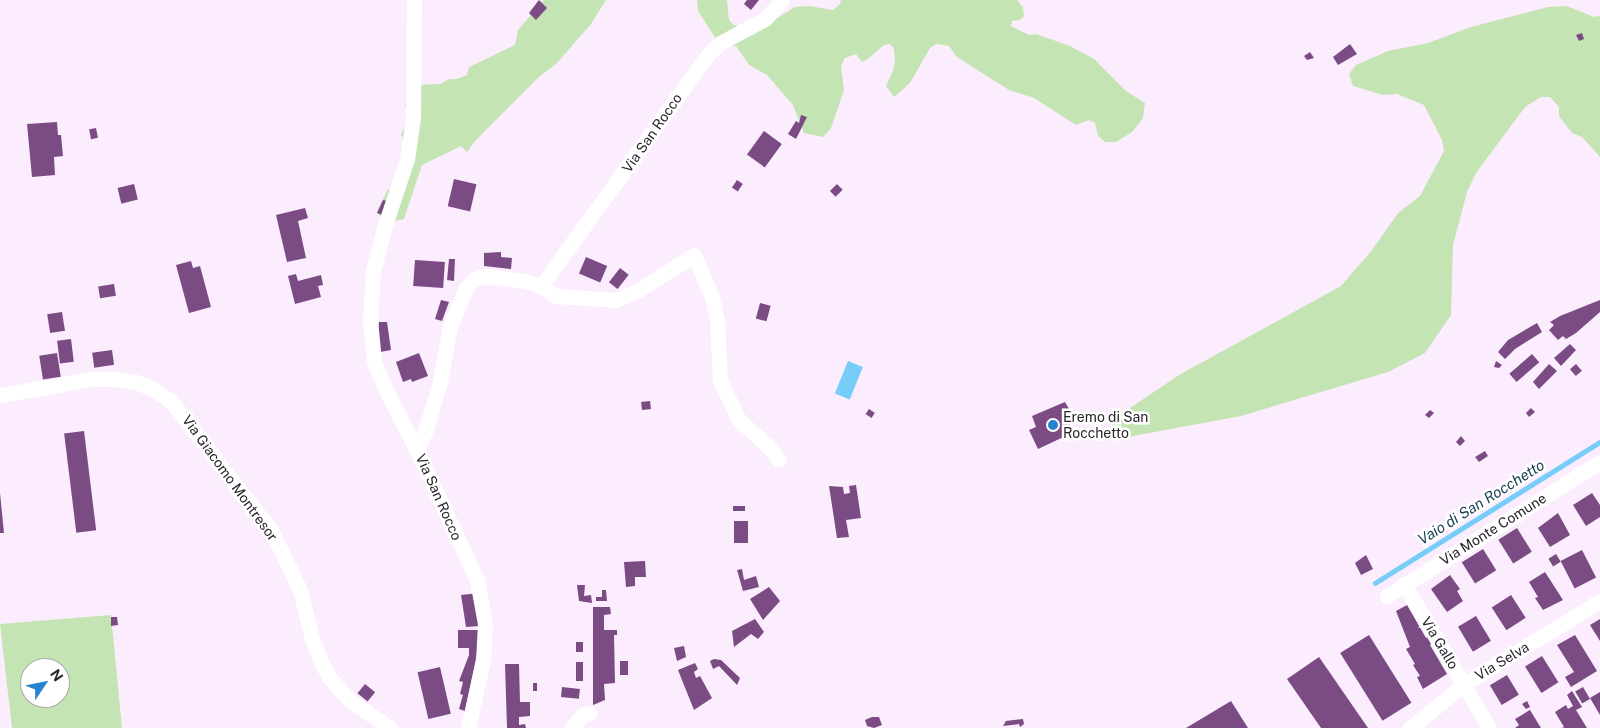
<!DOCTYPE html>
<style>
body{margin:0}
#map{position:relative;width:1600px;height:728px;overflow:hidden;background:#fbecfe;font-family:"Public Sans",sans-serif}
div>[style]{position:absolute}
.green>*{inset:0;background:#c4e5b3}
.water>*{inset:0;background:#76cdf7;transform-origin:0 0}
.stream>*{height:4.5px;margin:-2.25px;padding:0 2.25px;transform-origin:2.25px;border-radius:2.25px;background:#76cdf7}
.building>*{inset:0;background:#7b4c84;transform-origin:0 0}
.minor>*{height:15px;margin:-7.5px;padding:0 7.5px;transform-origin:7.5px;border-radius:7.5px;background:#fff}
.dots>*{width:14px;height:14px;translate:-50% -50%;box-sizing:border-box;border:2px solid #fff;border-radius:50%}
span{translate:-50% -50%;white-space:nowrap;text-align:center;line-height:1.15;-webkit-text-stroke:5px #fff;paint-order:stroke}
.street-label{font-size:14px;color:#2a242c}
.poi-label{font-size:14px;color:#2a242c}
.left{translate:0 -50%;text-align:left}
.water-label{font-size:15px;color:#1b4253;font-style:italic}
.north{position:absolute;left:20px;top:658px;width:50px;height:50px;box-sizing:border-box;background:#fff;border:1px solid #aaa7ab;border-radius:50%;rotate:56deg;font-size:14px;font-weight:700;line-height:20px;text-align:center;color:#2a242c}
.north::after{content:'';display:block;margin:auto;width:18px;height:22px;background:#2583cf;clip-path:polygon(50% 0,100% 100%,50% 72%,0 100%)}
</style>
<div id="map">
<div class="green">
<div style="clip-path:polygon(544px 0,606px 0,591px 24px,556px 64px,540px 76px,476px 140px,467px 152px,461px 146px,422px 165px,404px 219px,390px 222px,384px 221px,378px 213px,378px 209px,387px 191px,415px 162px,413px 152px,401px 135px,409px 117px,405px 106px,408px 93px,413px 85px,440px 84px,449px 79px,457px 79px,467px 75px,469px 67px,515px 45px,518px 30px)"></div>
<div style="clip-path:polygon(697px 0,727px 0,729px 20px,734px 25px,758px 30px,795px 7px,809px 6px,833px 10px,840px 4px,841px 0,1017px 0,1023px 7px,1024px 16px,1020px 20px,1012px 21px,1011px 26px,1029px 35px,1036px 34px,1070px 46px,1094px 59px,1126px 91px,1145px 103px,1143px 118px,1132px 132px,1116px 142px,1105px 142px,1098px 136px,1095px 123px,1089px 120px,1076px 125px,1034px 98px,1009px 90px,957px 57px,949px 46px,944px 45px,936px 44px,930px 48px,910px 83px,894px 97px,886px 86px,893px 71px,895px 61px,894px 49px,890px 44px,884px 45px,869px 58px,862px 62px,856px 54px,845px 58px,841px 66px,844px 90px,831px 128px,823px 137px,804px 133px,793px 105px,767px 75px,749px 65px,736px 46px,730px 46px,716px 39px,698px 11px)"></div>
<div style="clip-path:polygon(1567px 6px,1594px 17px,1600px 16px,1600px 157px,1582px 137px,1572px 133px,1559px 116px,1559px 107px,1550px 97px,1541px 97px,1525px 107px,1476px 173px,1467px 192px,1453px 245px,1451px 315px,1425px 353px,1388px 372px,1241px 416px,1112px 440px,1112px 420px,1179px 375px,1341px 286px,1372px 250px,1398px 213px,1420px 196px,1444px 151px,1442px 140px,1424px 105px,1397px 94px,1383px 95px,1353px 86px,1349px 74px,1356px 65px,1388px 51px,1428px 43px,1471px 27px,1548px 7px)"></div>
<div style="clip-path:polygon(evenodd,111px 615px,122px 728px,12px 728px,0 624px,111px 615px,30px 668px,60px 668px,60px 698px,30px 698px,30px 668px)"></div>
</div>
<div class="water">
<div style="left:848px;top:361px;width:16px;height:35px;rotate:22deg"></div>
</div>
<div class="stream">
<div style="left:1375px;top:583px;width:266px;rotate:-32.1deg"></div>
</div>
<div class="building">
<div style="clip-path:polygon(539px 0,547px 8px,536px 20px,529px 13px)"></div>
<div style="clip-path:polygon(747px 0,759px 0,751px 10px,744px 4px)"></div>
<div style="clip-path:polygon(1582px 33px,1584px 39px,1579px 41px,1576px 35px)"></div>
<div style="clip-path:polygon(1350px 44px,1357px 54px,1338px 65px,1333px 57px)"></div>
<div style="clip-path:polygon(1310px 52px,1314px 58px,1307px 60px,1304px 56px)"></div>
<div style="clip-path:polygon(801px 115px,807px 117px,796px 139px,788px 134px,796px 121px,799px 123px)"></div>
<div style="clip-path:polygon(57px 122px,58px 135px,61px 135px,63px 156px,54px 157px,55px 175px,32px 177px,27px 124px)"></div>
<div style="left:96px;top:128px;width:10px;height:7px;rotate:79deg"></div>
<div style="left:764px;top:131px;width:22px;height:29px;rotate:36deg"></div>
<div style="left:454px;top:179px;width:23px;height:28px;rotate:13deg"></div>
<div style="left:737px;top:180px;width:7px;height:9px;rotate:34deg"></div>
<div style="left:134px;top:184px;width:16px;height:17px;rotate:76deg"></div>
<div style="left:837px;top:184px;width:8px;height:10px;rotate:45deg"></div>
<div style="clip-path:polygon(383px 200px,387px 201px,382px 215px,377px 213px)"></div>
<div style="clip-path:polygon(305px 208px,308px 218px,298px 221px,306px 258px,287px 262px,276px 215px)"></div>
<div style="clip-path:polygon(501px 252px,501px 257px,512px 258px,511px 269px,484px 266px,484px 253px)"></div>
<div style="left:586px;top:257px;width:23px;height:18px;rotate:23deg"></div>
<div style="clip-path:polygon(449px 259px,455px 259px,454px 281px,447px 280px)"></div>
<div style="left:415px;top:260px;width:30px;height:26px;rotate:4deg"></div>
<div style="clip-path:polygon(191px 261px,193px 268px,200px 266px,211px 307px,189px 313px,176px 265px)"></div>
<div style="left:620px;top:268px;width:11px;height:18px;rotate:38deg"></div>
<div style="clip-path:polygon(296px 274px,298px 281px,321px 275px,323px 285px,318px 286px,321px 297px,295px 304px,288px 276px)"></div>
<div style="left:114px;top:284px;width:12px;height:16px;rotate:81deg"></div>
<div style="clip-path:polygon(441px 300px,449px 302px,442px 321px,435px 319px)"></div>
<div style="clip-path:polygon(1600px 300px,1600px 312px,1576px 333px,1566px 339px,1563px 336px,1558px 340px,1549px 330px,1554px 325px,1550px 322px,1560px 316px)"></div>
<div style="left:760px;top:303px;width:11px;height:16px;rotate:15deg"></div>
<div style="left:62px;top:312px;width:19px;height:15px;rotate:81deg"></div>
<div style="clip-path:polygon(379px 322px,387px 322px,391px 350px,380px 352px,378px 330px)"></div>
<div style="clip-path:polygon(1537px 323px,1542px 332px,1515px 349px,1505px 359px,1498px 352px,1508px 340px)"></div>
<div style="left:71px;top:339px;width:23px;height:14px;rotate:83deg"></div>
<div style="clip-path:polygon(1570px 344px,1576px 350px,1561px 366px,1554px 358px)"></div>
<div style="left:112px;top:350px;width:15px;height:20px;rotate:82deg"></div>
<div style="left:57px;top:353px;width:24px;height:18px;rotate:81deg"></div>
<div style="clip-path:polygon(419px 353px,428px 376px,412px 382px,411px 379px,403px 382px,396px 362px)"></div>
<div style="left:1532px;top:354px;width:11px;height:30px;rotate:49deg"></div>
<div style="clip-path:polygon(1496px 361px,1502px 365px,1499px 368px,1494px 367px)"></div>
<div style="clip-path:polygon(1549px 364px,1557px 371px,1539px 389px,1533px 382px)"></div>
<div style="left:1576px;top:364px;width:9px;height:8px;rotate:49deg"></div>
<div style="left:650px;top:401px;width:8px;height:9px;rotate:83deg"></div>
<div style="clip-path:polygon(1065px 402px,1072px 414px,1066px 417px,1070px 422px,1072px 433px,1038px 449px,1029px 430px,1036px 427px,1032px 416px)"></div>
<div style="clip-path:polygon(1531px 408px,1535px 412px,1529px 417px,1526px 413px)"></div>
<div style="left:869px;top:409px;width:7px;height:6px;rotate:34deg"></div>
<div style="clip-path:polygon(1430px 410px,1434px 413px,1429px 418px,1425px 415px)"></div>
<div style="left:84px;top:431px;width:100px;height:20px;rotate:83deg"></div>
<div style="clip-path:polygon(1461px 436px,1465px 441px,1460px 446px,1456px 442px)"></div>
<div style="clip-path:polygon(1485px 451px,1488px 456px,1479px 462px,1475px 457px)"></div>
<div style="clip-path:polygon(856px 485px,861px 518px,846px 520px,849px 537px,837px 538px,829px 486px,843px 487px,844px 494px,850px 493px,849px 486px)"></div>
<div style="clip-path:polygon(0 493px,4px 533px,0 533px)"></div>
<div style="clip-path:polygon(1592px 493px,1600px 505px,1600px 517px,1586px 526px,1573px 505px)"></div>
<div style="left:733px;top:506px;width:12px;height:5px"></div>
<div style="clip-path:polygon(1558px 513px,1570px 535px,1550px 547px,1538px 528px)"></div>
<div style="left:748px;top:521px;width:22px;height:14px;rotate:90deg"></div>
<div style="left:1517px;top:528px;width:28px;height:22px;rotate:58deg"></div>
<div style="left:1483px;top:549px;width:25px;height:25px;rotate:58deg"></div>
<div style="left:1582px;top:550px;width:31px;height:24px;rotate:63deg"></div>
<div style="left:1556px;top:554px;width:9px;height:9px;rotate:58deg"></div>
<div style="clip-path:polygon(1366px 555px,1373px 569px,1361px 575px,1355px 563px)"></div>
<div style="clip-path:polygon(645px 561px,646px 577px,635px 577px,635px 586px,626px 587px,624px 562px)"></div>
<div style="clip-path:polygon(742px 569px,744px 580px,756px 576px,759px 587px,743px 591px,737px 570px)"></div>
<div style="clip-path:polygon(1545px 572px,1563px 600px,1543px 610px,1535px 598px,1538px 597px,1529px 582px)"></div>
<div style="clip-path:polygon(1450px 575px,1460px 589px,1457px 591px,1463px 601px,1447px 612px,1431px 589px)"></div>
<div style="clip-path:polygon(577px 585px,585px 585px,584px 596px,591px 595px,592px 603px,579px 601px)"></div>
<div style="clip-path:polygon(769px 587px,780px 601px,763px 620px,750px 599px)"></div>
<div style="clip-path:polygon(602px 590px,606px 590px,607px 601px,596px 601px,596px 597px,602px 597px)"></div>
<div style="clip-path:polygon(479px 593px,480px 626px,466px 627px,461px 595px)"></div>
<div style="left:1511px;top:595px;width:27px;height:23px;rotate:57deg"></div>
<div style="clip-path:polygon(1407px 605px,1426px 638px,1433px 633px,1438px 640px,1430px 645px,1447px 674px,1423px 689px,1417px 677px,1420px 676px,1413px 665px,1415px 664px,1406px 649px,1410px 647px,1396px 611px)"></div>
<div style="clip-path:polygon(593px 607px,610px 607px,611px 614px,604px 615px,604px 630px,617px 630px,617px 635px,614px 635px,615px 683px,604px 684px,605px 700px,593px 705px)"></div>
<div style="left:1476px;top:616px;width:29px;height:21px;rotate:59deg"></div>
<div style="clip-path:polygon(111px 617px,117px 617px,118px 625px,111px 626px)"></div>
<div style="clip-path:polygon(755px 619px,764px 632px,758px 639px,751px 634px,734px 647px,732px 631px)"></div>
<div style="clip-path:polygon(1600px 619px,1600px 641px,1590px 625px)"></div>
<div style="clip-path:polygon(458px 630px,482px 630px,465px 711px,459px 709px,463px 695px,460px 694px,463px 682px,459px 681px,469px 655px,469px 648px,458px 648px)"></div>
<div style="left:1369px;top:635px;width:80px;height:34px;rotate:58deg"></div>
<div style="clip-path:polygon(1575px 635px,1597px 671px,1571px 687px,1565px 677px,1574px 672px,1557px 645px)"></div>
<div style="left:576px;top:642px;width:7px;height:10px"></div>
<div style="clip-path:polygon(684px 646px,686px 657px,677px 661px,674px 648px)"></div>
<div style="left:1542px;top:656px;width:31px;height:20px;rotate:58deg"></div>
<div style="clip-path:polygon(1319px 657px,1368px 728px,1321px 728px,1287px 679px)"></div>
<div style="clip-path:polygon(714px 659px,721px 660px,740px 678px,737px 685px,719px 666px,713px 669px,710px 661px)"></div>
<div style="left:628px;top:661px;width:14px;height:8px;rotate:90deg"></div>
<div style="left:576px;top:662px;width:7px;height:19px"></div>
<div style="clip-path:polygon(695px 663px,698px 669px,694px 672px,696px 678px,700px 676px,712px 698px,694px 710px,678px 670px)"></div>
<div style="clip-path:polygon(505px 664px,519px 664px,520px 702px,530px 702px,530px 716px,519px 717px,519px 725px,525px 724px,526px 728px,507px 728px)"></div>
<div style="left:440px;top:667px;width:48px;height:23px;rotate:77deg"></div>
<div style="left:1507px;top:675px;width:23px;height:20px;rotate:59deg"></div>
<div style="left:533px;top:683px;width:4px;height:8px"></div>
<div style="left:365px;top:684px;width:13px;height:12px;rotate:39deg"></div>
<div style="left:562px;top:687px;width:18px;height:10px;rotate:6deg"></div>
<div style="left:1583px;top:687px;width:14px;height:9px;rotate:60deg"></div>
<div style="clip-path:polygon(1572px 691px,1582px 707px,1576px 710px,1587px 728px,1562px 728px,1564px 727px,1555px 712px,1566px 705px,1568px 709px,1573px 706px,1567px 695px)"></div>
<div style="clip-path:polygon(1600px 692px,1600px 715px,1590px 698px)"></div>
<div style="clip-path:polygon(1231px 701px,1248px 728px,1186px 728px)"></div>
<div style="clip-path:polygon(1527px 701px,1530px 707px,1526px 709px,1522px 704px)"></div>
<div style="clip-path:polygon(1530px 710px,1541px 728px,1515px 728px,1519px 725px,1515px 719px)"></div>
<div style="clip-path:polygon(872px 717px,879px 717px,882px 725px,874px 728px,867px 726px,865px 720px)"></div>
<div style="clip-path:polygon(1023px 719px,1024px 724px,1020px 727px,1019px 724px,1003px 726px,1006px 721px)"></div>
</div>
<div class="minor">
<div style="left:414px;top:0;width:118px;rotate:90.5deg"></div>
<div style="left:413px;top:118px;width:41px;rotate:98.3deg"></div>
<div style="left:407px;top:159px;width:70px;rotate:108.4deg"></div>
<div style="left:385px;top:225px;width:48px;rotate:104.6deg"></div>
<div style="left:373px;top:271px;width:49px;rotate:93.5deg"></div>
<div style="left:370px;top:320px;width:41px;rotate:84.4deg"></div>
<div style="left:374px;top:361px;width:31px;rotate:68deg"></div>
<div style="left:386px;top:390px;width:68px;rotate:63.1deg"></div>
<div style="left:541px;top:286px;width:287px;rotate:-54.2deg"></div>
<div style="left:709px;top:53px;width:15px;rotate:-42deg"></div>
<div style="left:720px;top:43px;width:51px;rotate:-28.1deg"></div>
<div style="left:765px;top:19px;width:25px;rotate:-48deg"></div>
<div style="left:0;top:395px;width:92px;rotate:-10deg"></div>
<div style="left:91px;top:379px;width:24px"></div>
<div style="left:115px;top:379px;width:21px;rotate:8deg"></div>
<div style="left:136px;top:382px;width:18px;rotate:22deg"></div>
<div style="left:153px;top:389px;width:23px;rotate:34deg"></div>
<div style="left:172px;top:402px;width:164px;rotate:52.4deg"></div>
<div style="left:272px;top:532px;width:64px;rotate:64.2deg"></div>
<div style="left:300px;top:590px;width:50px;rotate:76.2deg"></div>
<div style="left:312px;top:639px;width:22px;rotate:69deg"></div>
<div style="left:320px;top:660px;width:19px;rotate:62deg"></div>
<div style="left:329px;top:677px;width:29px;rotate:49deg"></div>
<div style="left:348px;top:699px;width:51px;rotate:34.6deg"></div>
<div style="left:1404px;top:584px;width:167px;rotate:59.4deg"></div>
<div style="left:1387px;top:596px;width:252px;rotate:-32.2deg"></div>
<div style="left:468px;top:728px;width:69px;rotate:-77.4deg"></div>
<div style="left:483px;top:661px;width:37px;rotate:-87deg"></div>
<div style="left:485px;top:624px;width:45px;rotate:-100.3deg"></div>
<div style="left:477px;top:580px;width:142px;rotate:-114.9deg"></div>
<div style="left:417px;top:451px;width:21px;rotate:-67deg"></div>
<div style="left:425px;top:432px;width:52px;rotate:-73.3deg"></div>
<div style="left:440px;top:382px;width:57px;rotate:-79.9deg"></div>
<div style="left:450px;top:326px;width:41px;rotate:-67.2deg"></div>
<div style="left:466px;top:288px;width:12px;rotate:-48deg"></div>
<div style="left:474px;top:279px;width:11px;rotate:-15deg"></div>
<div style="left:485px;top:276px;width:40px;rotate:7.1deg"></div>
<div style="left:525px;top:281px;width:17px;rotate:17deg"></div>
<div style="left:541px;top:286px;width:18px;rotate:34deg"></div>
<div style="left:556px;top:296px;width:60px;rotate:3.8deg"></div>
<div style="left:616px;top:300px;width:23px;rotate:-23deg"></div>
<div style="left:637px;top:291px;width:67px;rotate:-32.3deg"></div>
<div style="left:694px;top:255px;width:46px;rotate:66.8deg"></div>
<div style="left:712px;top:297px;width:24px;rotate:78deg"></div>
<div style="left:717px;top:320px;width:61px;rotate:87.2deg"></div>
<div style="left:720px;top:381px;width:43px;rotate:64deg"></div>
<div style="left:739px;top:420px;width:38px;rotate:42deg"></div>
<div style="left:767px;top:445px;width:19px;rotate:51deg"></div>
<div style="left:572px;top:728px;width:16px;rotate:-52deg"></div>
<div style="left:582px;top:715px;width:8px;rotate:-14deg"></div>
<div style="left:1410px;top:728px;width:70px;rotate:-39.2deg"></div>
<div style="left:1464px;top:684px;width:159px;rotate:-31.4deg"></div>
</div>
<div class="dots">
<div style="left:1053px;top:425px;background:#2583cf"></div>
</div>
<div class="street-label">
<span style="left:652px;top:133px;rotate:-55deg">Via San Rocco</span>
<span style="left:230px;top:478px;rotate:54deg">Via Giacomo Montresor</span>
<span style="left:439px;top:497px;rotate:66deg">Via San Rocco</span>
<span style="left:1493px;top:529px;rotate:-32deg">Via Monte Comune</span>
<span style="left:1440px;top:643px;rotate:59deg">Via Gallo</span>
<span style="left:1502px;top:661px;rotate:-31deg">Via Selva</span>
</div>
<div class="poi-label">
<span class="left" style="left:1063px;top:425px">Eremo di San<br>Rocchetto</span>
</div>
<div class="water-label">
<span style="left:1481px;top:502px;rotate:-32deg">Vaio di San Rocchetto</span>
</div>
<div class="north">N</div>
</div>
